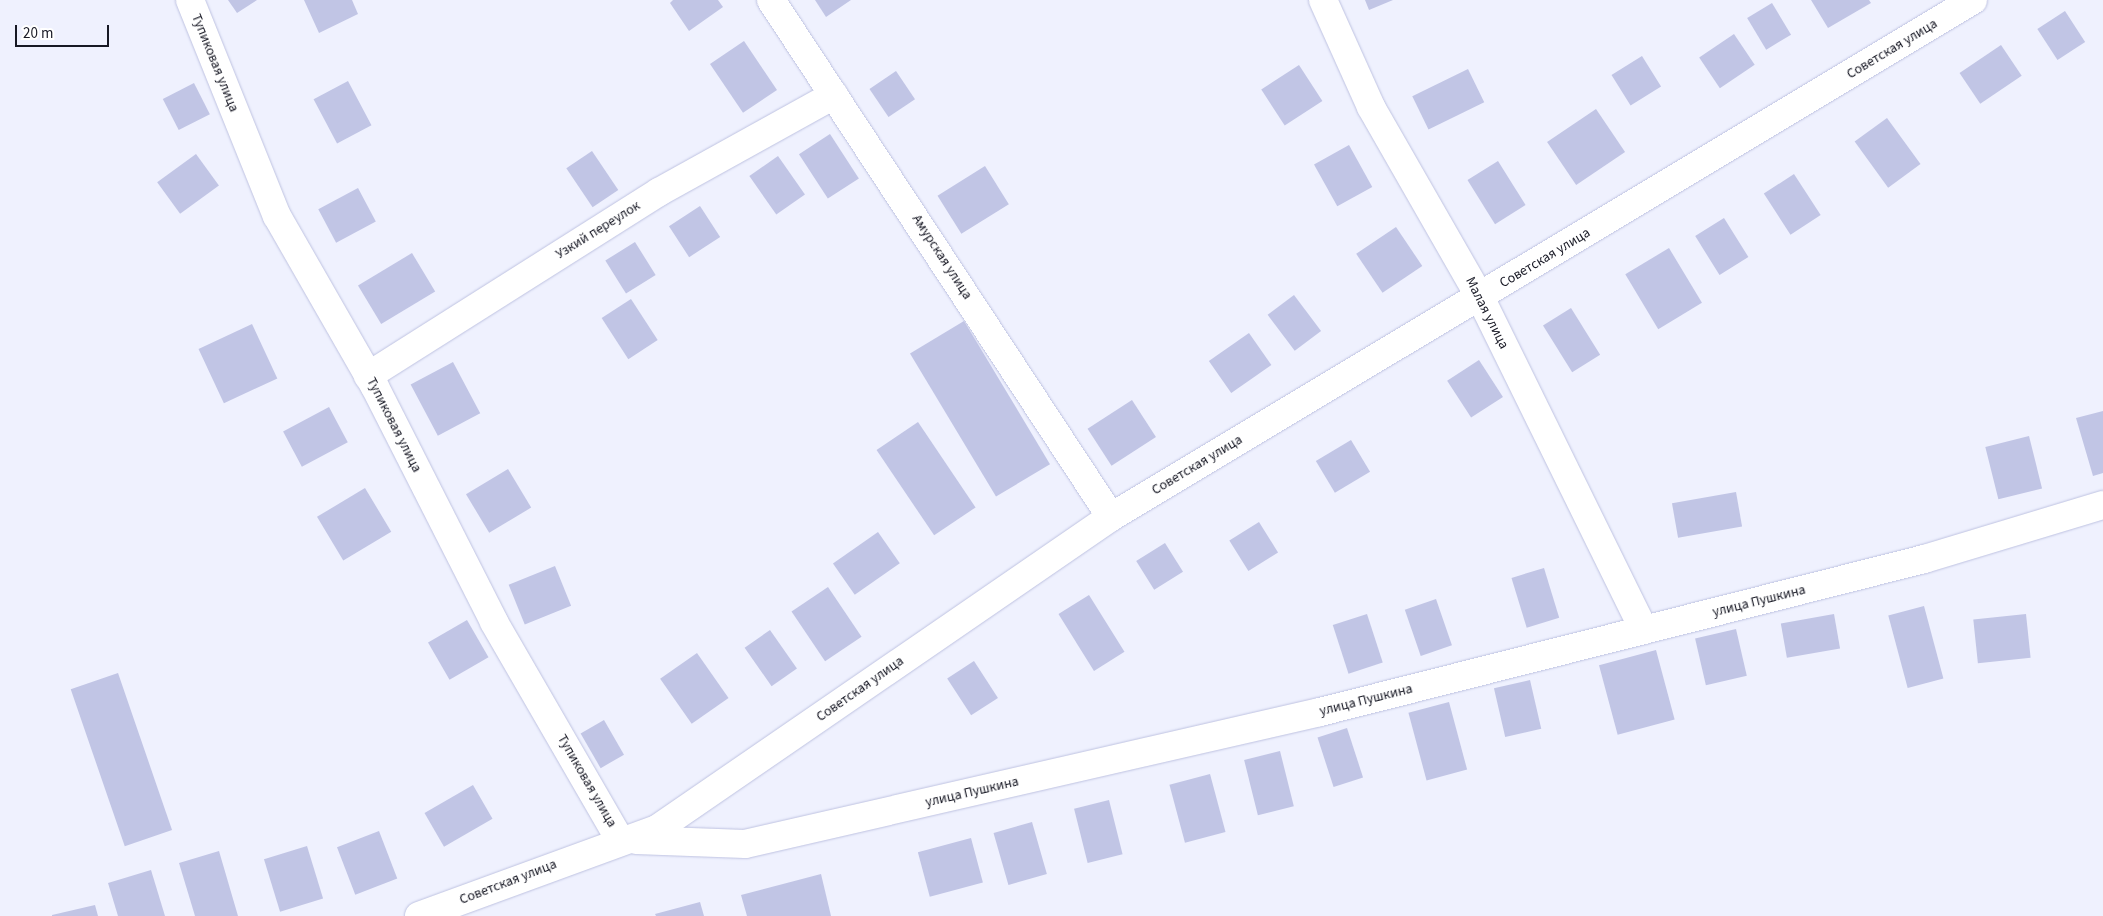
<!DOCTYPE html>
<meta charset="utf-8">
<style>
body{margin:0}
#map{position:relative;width:2103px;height:916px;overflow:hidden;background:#eff1fe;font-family:"Source Sans 3",sans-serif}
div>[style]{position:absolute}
.building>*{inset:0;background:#c1c5e5;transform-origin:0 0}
.roads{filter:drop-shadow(0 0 1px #bec2e1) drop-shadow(0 0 1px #bec2e1)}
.street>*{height:28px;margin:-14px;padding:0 14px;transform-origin:14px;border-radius:14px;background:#fff}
span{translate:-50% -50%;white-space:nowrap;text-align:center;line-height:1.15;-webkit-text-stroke:4px #fff;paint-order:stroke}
.street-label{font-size:14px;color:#171824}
.scale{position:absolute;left:15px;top:25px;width:94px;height:22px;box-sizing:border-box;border:2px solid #171824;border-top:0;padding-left:6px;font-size:15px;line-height:18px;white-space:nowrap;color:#171824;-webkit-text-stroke:4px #fff;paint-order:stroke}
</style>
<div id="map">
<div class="building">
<div style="clip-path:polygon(228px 0,257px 0,237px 13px)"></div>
<div style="clip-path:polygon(304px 0,352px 0,358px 14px,319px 33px)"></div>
<div style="clip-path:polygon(673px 0,718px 0,723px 7px,689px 31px,670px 3px)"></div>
<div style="clip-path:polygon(815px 0,851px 0,826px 17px)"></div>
<div style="clip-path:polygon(1365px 0,1393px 0,1369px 10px)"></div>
<div style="clip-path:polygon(1811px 0,1869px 0,1871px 3px,1828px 28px)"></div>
<div style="left:1772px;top:3px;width:37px;height:29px;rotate:59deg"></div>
<div style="left:2065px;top:11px;width:37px;height:33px;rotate:57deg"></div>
<div style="left:1734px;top:34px;width:37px;height:42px;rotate:56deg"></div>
<div style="left:744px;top:41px;width:59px;height:41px;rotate:56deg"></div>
<div style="left:2001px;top:45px;width:37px;height:50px;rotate:56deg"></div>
<div style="left:1642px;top:56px;width:36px;height:36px;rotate:58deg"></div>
<div style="left:1299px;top:65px;width:43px;height:45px;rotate:57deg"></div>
<div style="left:1468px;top:69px;width:37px;height:62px;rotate:64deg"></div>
<div style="left:896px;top:71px;width:34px;height:32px;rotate:56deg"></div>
<div style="left:348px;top:81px;width:50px;height:39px;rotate:62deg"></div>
<div style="left:194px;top:83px;width:35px;height:35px;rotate:63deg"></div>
<div style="left:1596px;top:109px;width:52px;height:59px;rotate:56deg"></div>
<div style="left:1887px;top:118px;width:57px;height:40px;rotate:54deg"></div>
<div style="left:830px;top:134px;width:53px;height:37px;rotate:57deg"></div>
<div style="left:1349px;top:145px;width:48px;height:40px;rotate:61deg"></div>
<div style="left:592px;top:151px;width:47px;height:31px;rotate:56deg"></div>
<div style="left:196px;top:154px;width:39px;height:48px;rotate:54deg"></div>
<div style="left:778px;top:156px;width:47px;height:35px;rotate:55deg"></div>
<div style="left:1498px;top:161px;width:52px;height:36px;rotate:58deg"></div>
<div style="left:985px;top:166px;width:45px;height:56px;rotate:58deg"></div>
<div style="left:1794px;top:174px;width:49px;height:36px;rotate:57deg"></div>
<div style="left:358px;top:188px;width:38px;height:45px;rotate:62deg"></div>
<div style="left:700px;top:206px;width:37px;height:37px;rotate:57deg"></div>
<div style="left:1724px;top:218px;width:46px;height:34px;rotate:58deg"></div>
<div style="left:1396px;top:227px;width:47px;height:48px;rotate:56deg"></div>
<div style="left:635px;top:242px;width:39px;height:35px;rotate:58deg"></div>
<div style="left:1669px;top:248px;width:64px;height:51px;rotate:59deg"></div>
<div style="left:412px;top:253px;width:45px;height:63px;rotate:59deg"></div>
<div style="left:1294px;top:295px;width:45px;height:33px;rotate:53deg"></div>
<div style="left:631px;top:299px;width:49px;height:35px;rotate:57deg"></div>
<div style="left:1571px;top:308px;width:55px;height:33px;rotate:58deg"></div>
<div style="left:964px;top:321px;width:167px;height:63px;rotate:59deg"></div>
<div style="left:252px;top:324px;width:60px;height:59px;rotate:65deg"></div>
<div style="left:1249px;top:333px;width:39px;height:49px;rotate:55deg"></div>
<div style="left:1479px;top:360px;width:44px;height:38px;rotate:57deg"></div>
<div style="left:453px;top:362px;width:58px;height:48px;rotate:62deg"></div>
<div style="left:1132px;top:400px;width:44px;height:53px;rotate:57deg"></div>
<div style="left:329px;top:407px;width:40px;height:52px;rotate:62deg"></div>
<div style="clip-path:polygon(2103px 411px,2103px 473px,2093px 476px,2076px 418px)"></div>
<div style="left:918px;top:422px;width:103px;height:50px;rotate:56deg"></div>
<div style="left:2029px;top:436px;width:54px;height:45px;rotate:76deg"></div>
<div style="left:1351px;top:440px;width:37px;height:41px;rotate:59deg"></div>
<div style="left:508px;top:469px;width:45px;height:49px;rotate:59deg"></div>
<div style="left:365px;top:488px;width:51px;height:56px;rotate:59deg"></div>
<div style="left:1736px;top:492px;width:35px;height:65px;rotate:80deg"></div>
<div style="left:1259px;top:522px;width:36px;height:35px;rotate:58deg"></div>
<div style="left:878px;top:532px;width:38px;height:55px;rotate:55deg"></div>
<div style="left:1165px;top:543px;width:34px;height:34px;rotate:58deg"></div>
<div style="left:555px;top:566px;width:43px;height:50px;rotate:68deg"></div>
<div style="left:1544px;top:568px;width:52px;height:34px;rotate:73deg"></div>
<div style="left:828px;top:587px;width:60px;height:44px;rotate:56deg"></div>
<div style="left:1089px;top:595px;width:67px;height:36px;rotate:58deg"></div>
<div style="left:1436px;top:599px;width:49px;height:33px;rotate:71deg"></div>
<div style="left:1924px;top:606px;width:75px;height:37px;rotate:75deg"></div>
<div style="left:1367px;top:614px;width:51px;height:36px;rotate:72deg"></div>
<div style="left:1834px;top:614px;width:35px;height:54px;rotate:80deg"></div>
<div style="left:2026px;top:614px;width:44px;height:53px;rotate:84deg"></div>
<div style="left:467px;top:620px;width:43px;height:45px;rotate:60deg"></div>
<div style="left:1736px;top:629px;width:48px;height:42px;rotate:77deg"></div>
<div style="left:770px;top:630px;width:47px;height:31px;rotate:55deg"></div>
<div style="left:1656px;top:650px;width:72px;height:59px;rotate:75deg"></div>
<div style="left:697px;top:653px;width:55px;height:45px;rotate:55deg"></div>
<div style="left:974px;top:661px;width:44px;height:32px;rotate:57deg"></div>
<div style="left:118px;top:673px;width:166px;height:50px;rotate:71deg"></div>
<div style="left:1530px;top:680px;width:50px;height:37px;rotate:77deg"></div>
<div style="left:1449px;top:702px;width:70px;height:42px;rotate:75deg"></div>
<div style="left:604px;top:720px;width:40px;height:27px;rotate:60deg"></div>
<div style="left:1347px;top:728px;width:52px;height:31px;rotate:72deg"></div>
<div style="left:1280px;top:751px;width:57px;height:37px;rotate:76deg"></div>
<div style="left:1210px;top:774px;width:60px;height:42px;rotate:75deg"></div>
<div style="left:473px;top:785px;width:39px;height:56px;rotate:60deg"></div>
<div style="left:1109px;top:800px;width:56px;height:36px;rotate:76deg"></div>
<div style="left:1032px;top:822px;width:54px;height:40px;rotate:74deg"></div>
<div style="left:379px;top:831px;width:51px;height:45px;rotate:69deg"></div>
<div style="left:971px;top:838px;width:46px;height:55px;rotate:75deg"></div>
<div style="left:307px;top:846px;width:55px;height:45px;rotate:73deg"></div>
<div style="clip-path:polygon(219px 851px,238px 916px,195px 916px,179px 863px)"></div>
<div style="clip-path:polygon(151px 870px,165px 916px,118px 916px,108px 883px)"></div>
<div style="clip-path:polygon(821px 874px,831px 916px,747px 916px,741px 895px)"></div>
<div style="clip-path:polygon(700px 902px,704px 916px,656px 916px,655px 914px)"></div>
<div style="clip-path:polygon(95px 905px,98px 916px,52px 916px,52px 915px)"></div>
</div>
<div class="roads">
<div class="street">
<div style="left:190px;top:0;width:233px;rotate:68.1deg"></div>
<div style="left:277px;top:216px;width:197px;rotate:60.2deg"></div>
<div style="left:375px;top:387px;width:263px;rotate:63.1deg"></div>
<div style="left:494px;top:622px;width:252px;rotate:60deg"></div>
<div style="left:771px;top:0;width:619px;rotate:56.67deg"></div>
<div style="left:1323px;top:0;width:117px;rotate:65.8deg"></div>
<div style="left:1371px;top:107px;width:219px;rotate:60.2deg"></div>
<div style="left:1480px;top:297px;width:371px;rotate:63.8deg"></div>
<div style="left:368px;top:376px;width:344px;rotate:-32.3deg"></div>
<div style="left:659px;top:192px;width:200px;rotate:-29deg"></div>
<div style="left:636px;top:840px;width:109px;rotate:2.1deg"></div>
<div style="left:745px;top:844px;width:590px;rotate:-12.93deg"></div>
<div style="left:1320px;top:712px;width:623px;rotate:-14.21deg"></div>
<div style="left:1924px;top:559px;width:187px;rotate:-16.8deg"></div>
<div style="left:419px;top:916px;width:253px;rotate:-20.1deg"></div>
<div style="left:657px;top:829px;width:551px;rotate:-34.5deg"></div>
<div style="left:1111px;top:517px;width:1005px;rotate:-30.95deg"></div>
</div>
</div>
<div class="street-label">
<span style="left:1892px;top:49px;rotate:-31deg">Советская улица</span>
<span style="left:215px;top:63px;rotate:68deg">Тупиковая улица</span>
<span style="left:598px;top:230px;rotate:-32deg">Узкий переулок</span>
<span style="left:942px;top:257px;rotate:57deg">Амурская улица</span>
<span style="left:1545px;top:258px;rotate:-31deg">Советская улица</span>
<span style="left:1487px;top:313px;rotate:63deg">Малая улица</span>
<span style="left:394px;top:425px;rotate:63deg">Тупиковая улица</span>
<span style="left:1197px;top:465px;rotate:-31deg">Советская улица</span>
<span style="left:1759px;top:601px;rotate:-14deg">улица Пушкина</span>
<span style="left:860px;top:689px;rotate:-35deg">Советская улица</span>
<span style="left:1366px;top:700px;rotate:-14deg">улица Пушкина</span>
<span style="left:587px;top:781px;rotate:60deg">Тупиковая улица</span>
<span style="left:972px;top:792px;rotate:-13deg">улица Пушкина</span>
<span style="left:508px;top:882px;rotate:-21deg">Советская улица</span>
</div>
<div class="scale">20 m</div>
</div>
